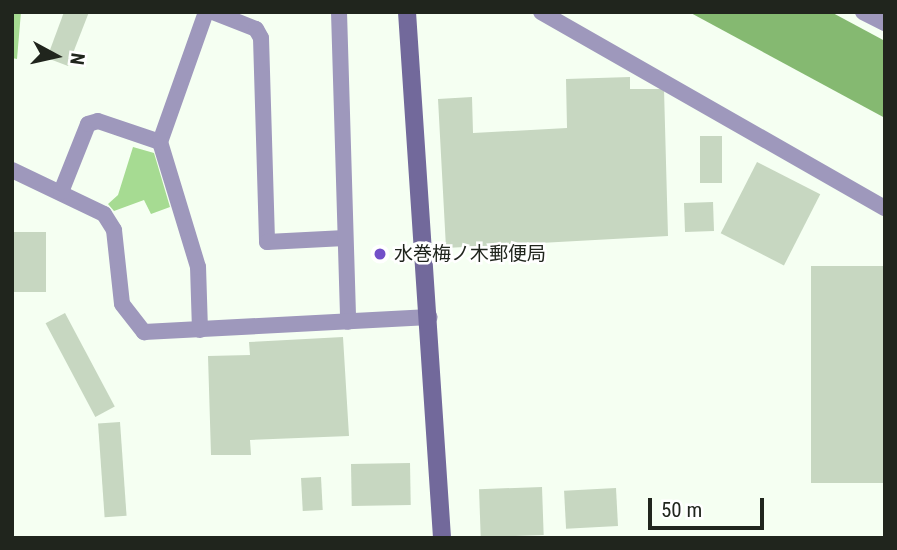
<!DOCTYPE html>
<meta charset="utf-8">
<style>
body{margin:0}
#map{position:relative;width:897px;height:550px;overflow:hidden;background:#f5fff2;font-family:"Roboto Condensed","Noto Sans JP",sans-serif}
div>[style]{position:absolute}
.green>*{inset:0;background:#a6db92}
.water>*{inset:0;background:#85b971}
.building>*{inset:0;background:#c7d7c1;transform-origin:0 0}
.street>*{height:16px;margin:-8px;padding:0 8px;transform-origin:8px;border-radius:8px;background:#9e98bc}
.secondary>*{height:18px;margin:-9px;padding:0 9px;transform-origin:9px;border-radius:9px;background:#72699b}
.dots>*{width:19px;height:19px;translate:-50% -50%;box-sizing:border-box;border:4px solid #fff;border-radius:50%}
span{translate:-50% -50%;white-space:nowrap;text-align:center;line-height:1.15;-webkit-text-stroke:5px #fff;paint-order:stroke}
.poi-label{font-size:19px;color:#20251d}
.left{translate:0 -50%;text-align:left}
.frame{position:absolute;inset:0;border:14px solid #20251d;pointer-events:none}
.north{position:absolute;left:21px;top:21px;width:70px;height:70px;-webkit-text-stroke:5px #fff;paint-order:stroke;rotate:98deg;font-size:19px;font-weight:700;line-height:28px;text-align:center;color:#20251d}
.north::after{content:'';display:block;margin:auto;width:24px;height:32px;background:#20251d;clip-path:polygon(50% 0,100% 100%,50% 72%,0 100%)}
.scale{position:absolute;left:648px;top:498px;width:116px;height:32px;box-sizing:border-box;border:4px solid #20251d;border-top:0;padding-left:9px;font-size:21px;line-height:24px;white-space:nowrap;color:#20251d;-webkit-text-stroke:5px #fff;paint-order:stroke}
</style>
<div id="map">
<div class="green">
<div style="clip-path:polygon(12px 12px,21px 12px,17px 59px,12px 58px)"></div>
<div style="clip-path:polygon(133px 147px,154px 153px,170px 207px,151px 214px,144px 200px,114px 211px,108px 204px,118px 195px)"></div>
</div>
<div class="water">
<div style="clip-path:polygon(689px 12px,831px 12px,885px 41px,885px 118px)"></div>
</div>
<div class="building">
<div style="clip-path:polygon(64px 12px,89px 12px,68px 66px,47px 58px)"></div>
<div style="clip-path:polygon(630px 77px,630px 89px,664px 89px,668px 236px,446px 248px,438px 99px,472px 97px,473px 133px,567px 128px,566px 79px)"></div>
<div style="left:700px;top:136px;width:22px;height:47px"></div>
<div style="left:757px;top:162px;width:71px;height:80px;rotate:27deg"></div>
<div style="left:713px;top:202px;width:29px;height:29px;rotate:88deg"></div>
<div style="left:12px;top:232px;width:34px;height:60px"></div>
<div style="left:885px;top:266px;width:217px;height:74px;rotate:90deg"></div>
<div style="left:65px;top:313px;width:106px;height:22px;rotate:62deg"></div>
<div style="clip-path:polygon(343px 337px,349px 436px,250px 440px,251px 455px,211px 455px,208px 356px,250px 355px,249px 342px)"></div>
<div style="left:120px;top:422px;width:94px;height:22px;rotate:86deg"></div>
<div style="left:410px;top:463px;width:42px;height:59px;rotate:89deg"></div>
<div style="left:321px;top:477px;width:33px;height:20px;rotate:87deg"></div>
<div style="left:542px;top:487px;width:48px;height:63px;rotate:88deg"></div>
<div style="left:616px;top:488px;width:38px;height:52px;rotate:87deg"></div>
</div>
<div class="street">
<div style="left:213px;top:12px;width:46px;rotate:21.6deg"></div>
<div style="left:256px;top:29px;width:10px;rotate:61deg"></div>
<div style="left:261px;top:38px;width:204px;rotate:88.3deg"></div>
<div style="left:267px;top:242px;width:78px;rotate:-2.9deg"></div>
<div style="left:339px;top:12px;width:310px;rotate:88.3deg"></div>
<div style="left:541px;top:12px;width:396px;rotate:29.7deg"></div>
<div style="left:863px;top:12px;width:25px;rotate:27deg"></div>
<div style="left:12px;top:170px;width:102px;rotate:25.6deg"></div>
<div style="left:104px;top:214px;width:19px;rotate:58deg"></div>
<div style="left:114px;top:230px;width:74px;rotate:83.8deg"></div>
<div style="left:122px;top:304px;width:36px;rotate:52deg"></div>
<div style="left:144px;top:332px;width:286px;rotate:-3deg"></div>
<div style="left:61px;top:192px;width:73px;rotate:-68.3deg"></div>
<div style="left:88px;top:124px;width:10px;rotate:-17deg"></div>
<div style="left:98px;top:121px;width:65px;rotate:18.7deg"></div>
<div style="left:200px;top:330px;width:63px;rotate:-91.8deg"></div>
<div style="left:198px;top:267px;width:131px;rotate:-106.9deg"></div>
<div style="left:160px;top:142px;width:138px;rotate:-70.5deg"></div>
</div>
<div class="secondary">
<div style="left:407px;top:12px;width:527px;rotate:86.19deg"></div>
</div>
<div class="dots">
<div style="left:380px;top:254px;background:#724fc8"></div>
</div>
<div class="poi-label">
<span class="left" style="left:394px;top:254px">水巻梅ノ木郵便局</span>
</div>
<div class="frame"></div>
<div class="north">N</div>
<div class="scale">50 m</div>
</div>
